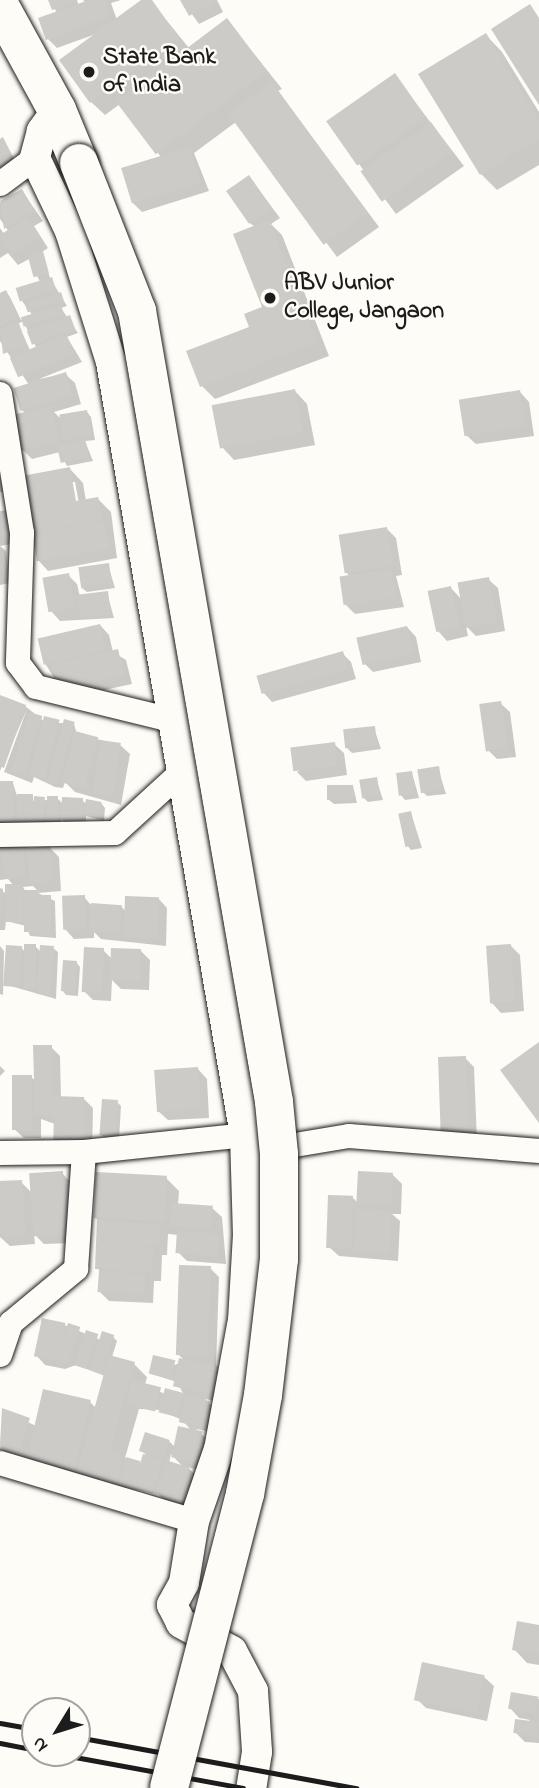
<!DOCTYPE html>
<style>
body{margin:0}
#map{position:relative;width:539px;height:1788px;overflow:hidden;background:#fdfcf7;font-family:"Indie Flower",sans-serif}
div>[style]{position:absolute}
.shadow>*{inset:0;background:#0003;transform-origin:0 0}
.building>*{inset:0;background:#cccbc8;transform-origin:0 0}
.roads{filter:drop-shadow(0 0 2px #1c1c1c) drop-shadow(0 0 2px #1c1c1c)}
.minor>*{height:24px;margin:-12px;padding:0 12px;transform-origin:12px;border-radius:12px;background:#fdfcf7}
.tertiary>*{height:30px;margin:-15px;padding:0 15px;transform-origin:15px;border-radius:15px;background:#fdfcf7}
.trunk>*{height:38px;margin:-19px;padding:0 19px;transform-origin:19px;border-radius:19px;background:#fdfcf7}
.rail>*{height:5px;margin:-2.5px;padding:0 2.5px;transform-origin:2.5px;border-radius:2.5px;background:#1c1c1c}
.bridges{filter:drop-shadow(0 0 2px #1c1c1c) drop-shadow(0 0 2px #1c1c1c)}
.trunk-bridge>*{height:38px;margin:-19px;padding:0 19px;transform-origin:19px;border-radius:19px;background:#fdfcf7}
.dots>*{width:19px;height:19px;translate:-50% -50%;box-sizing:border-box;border:4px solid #fdfcf7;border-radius:50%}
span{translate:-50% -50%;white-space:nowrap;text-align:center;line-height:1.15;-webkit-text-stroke:5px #fdfcf7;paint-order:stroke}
.poi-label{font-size:24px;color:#1c1c1c;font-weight:700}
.left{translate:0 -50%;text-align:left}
.north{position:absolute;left:21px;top:1697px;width:70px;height:70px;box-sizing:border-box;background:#fdfcf7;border:2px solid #a3a29f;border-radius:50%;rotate:232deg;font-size:19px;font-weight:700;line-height:28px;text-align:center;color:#1c1c1c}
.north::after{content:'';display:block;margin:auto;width:24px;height:32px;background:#1c1c1c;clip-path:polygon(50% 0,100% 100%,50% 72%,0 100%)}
</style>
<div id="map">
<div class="shadow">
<div style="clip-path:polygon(50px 0,77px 0,79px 6px,86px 3px,83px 0,121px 0,111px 3px,117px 20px,150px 0,189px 48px,227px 20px,282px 89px,278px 91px,379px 227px,337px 257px,236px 122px,194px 153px,209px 191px,142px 212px,133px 203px,161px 157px,120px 104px,105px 115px,91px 102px,96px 34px,57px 48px,48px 39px,57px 13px)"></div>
<div style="clip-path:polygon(182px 0,217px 0,223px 12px,199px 24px)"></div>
<div style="clip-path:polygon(486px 35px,502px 52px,539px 112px,539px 165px,497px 190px,481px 174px)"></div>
<div style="clip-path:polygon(395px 76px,464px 166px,396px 214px,359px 164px)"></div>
<div style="clip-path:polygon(2px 139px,14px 158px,0 184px,0 140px)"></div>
<div style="clip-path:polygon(249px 177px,280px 218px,271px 224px,282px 235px,329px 356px,215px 399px,202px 386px,264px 309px,255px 227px,250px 223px)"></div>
<div style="clip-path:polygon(evenodd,22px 191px,43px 221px,34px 226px,48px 248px,42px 252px,50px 278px,67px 306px,61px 308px,78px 333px,67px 337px,82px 362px,39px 379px,65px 374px,75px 383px,81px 404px,54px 412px,62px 420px,87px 412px,91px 417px,95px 440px,85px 441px,93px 461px,67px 466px,60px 452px,32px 459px,23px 450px,26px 414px,22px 410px,29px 385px,0 341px,0 295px,6px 292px,10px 297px,21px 320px,33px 316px,22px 301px,40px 282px,29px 259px,18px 265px,8px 253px,0 258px,0 228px,4px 234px,9px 232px,0 219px,0 203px,22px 191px,23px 321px,36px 347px,30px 350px,18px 324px,23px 321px)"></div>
<div style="clip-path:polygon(294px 390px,307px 404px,315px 445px,234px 460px,221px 446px)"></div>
<div style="clip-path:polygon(520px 392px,529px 402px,534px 436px,476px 444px,466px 435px)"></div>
<div style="clip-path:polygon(evenodd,70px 469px,83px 483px,86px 501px,98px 499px,111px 512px,117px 558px,48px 571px,39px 561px,35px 532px,70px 469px,71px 482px,75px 482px,80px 509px,76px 510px,71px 482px)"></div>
<div style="clip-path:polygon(6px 477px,11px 491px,0 492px,0 478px)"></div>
<div style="clip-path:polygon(0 513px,19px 543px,0 546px,6px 551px,10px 583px,0 585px)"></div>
<div style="clip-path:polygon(387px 529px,396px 538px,402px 575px,396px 576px,404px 607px,355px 614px,346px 605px,350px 577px,346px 572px)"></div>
<div style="clip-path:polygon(108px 565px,115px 588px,87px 592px,82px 588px)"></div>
<div style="clip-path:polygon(68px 575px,77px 584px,80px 597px,107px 593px,114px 618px,60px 621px,51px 611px)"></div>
<div style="clip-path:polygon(488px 579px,498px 588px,505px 631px,476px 636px,466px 626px,468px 636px,447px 641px,438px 631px,451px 588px,462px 600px)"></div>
<div style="clip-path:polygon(100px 625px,109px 635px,113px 652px,126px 660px,132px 684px,67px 698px,44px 662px)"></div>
<div style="clip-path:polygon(407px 627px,416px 637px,421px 662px,373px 672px,364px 663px)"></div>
<div style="clip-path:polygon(342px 653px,351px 662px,356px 679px,272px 702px,263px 692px)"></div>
<div style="clip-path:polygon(0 697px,25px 706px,45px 722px,74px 724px,77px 734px,120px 745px,130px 754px,121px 805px,75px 792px,65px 782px,63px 788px,55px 787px,34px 777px,32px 783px,4px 772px,27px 709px,0 771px)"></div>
<div style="clip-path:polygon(500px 703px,510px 712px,516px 757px,497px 759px,488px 750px)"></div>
<div style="clip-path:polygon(374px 728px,381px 749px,352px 753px,347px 748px)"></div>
<div style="clip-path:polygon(334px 744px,344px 753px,347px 775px,306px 781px,297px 772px)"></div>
<div style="clip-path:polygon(438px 768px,446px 794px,427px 796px,423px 792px)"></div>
<div style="clip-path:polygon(412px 773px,419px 798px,405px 800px,401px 795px)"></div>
<div style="clip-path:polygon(376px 778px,383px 800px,368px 802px,364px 798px)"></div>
<div style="clip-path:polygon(0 781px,13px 783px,17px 796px,36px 802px,57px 798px,63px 804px,82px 800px,87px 805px,101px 803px,105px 808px,104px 821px,86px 816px,86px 825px,67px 824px,61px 819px,61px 828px,0 832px)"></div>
<div style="clip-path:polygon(353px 786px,357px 803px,334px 804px,329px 800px)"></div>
<div style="clip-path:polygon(411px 813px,422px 848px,411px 850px,407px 845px)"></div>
<div style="clip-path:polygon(evenodd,23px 842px,29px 849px,50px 848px,59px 857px,61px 891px,38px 893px,55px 901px,56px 938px,30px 936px,26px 926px,6px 921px,5px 930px,0 930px,0 890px,7px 894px,14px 886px,8px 879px,0 880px,0 845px,23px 842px,33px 886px,39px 892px,26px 892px,23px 887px,33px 886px)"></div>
<div style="clip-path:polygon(84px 897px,91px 905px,121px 906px,126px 912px,158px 898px,167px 908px,166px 946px,101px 939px,94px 932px,94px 938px,74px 939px,65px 929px)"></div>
<div style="clip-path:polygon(510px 945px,520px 955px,524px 1011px,501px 1013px,492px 1003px)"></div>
<div style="clip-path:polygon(0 946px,4px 951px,3px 995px,0 994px)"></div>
<div style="clip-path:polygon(35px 946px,41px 952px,53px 948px,58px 952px,56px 999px,7px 985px,21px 947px,25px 952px)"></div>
<div style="clip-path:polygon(103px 950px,112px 959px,141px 951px,150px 960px,149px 990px,121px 989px,112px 980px,111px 1001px,93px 1000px,84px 991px)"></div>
<div style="clip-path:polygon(76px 962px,80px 967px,78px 996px,66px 995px,62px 990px)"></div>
<div style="clip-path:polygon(51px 1047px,60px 1056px,61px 1098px,83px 1098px,93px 1108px,92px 1159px,55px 1124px,41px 1119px,41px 1138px,24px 1138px,14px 1129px,31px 1077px,36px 1081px)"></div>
<div style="clip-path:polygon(465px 1058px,474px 1067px,477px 1141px,453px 1142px)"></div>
<div style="left:0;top:1066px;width:7px;height:57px;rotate:45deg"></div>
<div style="clip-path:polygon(198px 1069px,207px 1079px,209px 1118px,168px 1120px,158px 1111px)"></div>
<div style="clip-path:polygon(117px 1102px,121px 1106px,119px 1140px,106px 1139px,101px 1135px)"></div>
<div style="clip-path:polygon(62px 1173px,71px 1183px,75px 1243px,44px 1244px,34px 1234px,35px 1244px,10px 1246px,0 1237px,0 1183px,21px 1182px,32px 1193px)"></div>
<div style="clip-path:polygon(392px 1174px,402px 1184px,401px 1214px,392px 1214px,400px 1221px,398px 1261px,339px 1256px,329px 1247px,352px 1197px,359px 1204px)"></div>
<div style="clip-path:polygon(166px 1178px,179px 1191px,178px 1205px,212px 1208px,222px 1217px,226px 1264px,187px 1261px,178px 1252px,178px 1235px,168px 1234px,167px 1255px,162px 1255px,161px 1281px,154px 1281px,153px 1303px,109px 1301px,99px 1291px,99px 1221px,95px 1218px)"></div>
<div style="clip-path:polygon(evenodd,210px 1268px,219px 1277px,216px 1367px,226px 1377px,222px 1402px,205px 1399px,213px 1407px,207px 1431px,196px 1429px,210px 1442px,203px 1471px,187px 1467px,199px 1478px,190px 1509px,167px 1503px,158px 1494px,120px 1487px,0 1450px,3px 1410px,36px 1426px,90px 1402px,96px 1408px,105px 1376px,76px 1365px,65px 1369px,45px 1365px,36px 1355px,64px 1325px,101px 1340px,113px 1337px,117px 1341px,112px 1357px,134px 1364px,147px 1377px,145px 1385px,165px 1394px,166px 1391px,184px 1395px,177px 1382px,151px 1374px,185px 1361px,178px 1354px,210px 1268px,139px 1409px,160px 1410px,182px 1420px,191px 1430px,175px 1447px,169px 1441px,142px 1451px,149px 1458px,142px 1464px,125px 1458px,139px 1409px,210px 1268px,171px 1454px,184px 1468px,169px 1463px,171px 1454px)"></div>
<div style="clip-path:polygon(539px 1626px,539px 1665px,527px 1663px,514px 1649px)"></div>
<div style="clip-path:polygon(484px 1677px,494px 1686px,487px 1721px,426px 1708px,417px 1699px)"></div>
<div style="clip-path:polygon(539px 1699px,539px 1743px,525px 1742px,516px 1733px,530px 1720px,519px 1718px,510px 1708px)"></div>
</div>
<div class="building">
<div style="clip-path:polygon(48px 0,75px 0,76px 2px,52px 10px)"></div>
<div style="clip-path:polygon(89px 0,105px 0,111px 16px,46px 40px,38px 18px)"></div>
<div style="clip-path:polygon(141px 0,152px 0,179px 38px,90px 103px,59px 60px)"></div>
<div style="clip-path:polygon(180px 0,214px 0,215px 2px,189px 16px)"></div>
<div style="clip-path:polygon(530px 4px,539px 18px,539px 105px,491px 29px)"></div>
<div style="left:227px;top:18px;width:66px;height:139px;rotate:53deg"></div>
<div style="clip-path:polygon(486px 33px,539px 120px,539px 139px,480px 175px,418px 74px)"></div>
<div style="left:395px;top:73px;width:54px;height:84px;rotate:55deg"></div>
<div style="left:272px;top:82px;width:162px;height:54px;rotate:54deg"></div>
<div style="left:431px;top:122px;width:37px;height:86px;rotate:55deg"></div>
<div style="clip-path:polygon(3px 137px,11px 153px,0 159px,0 139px)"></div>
<div style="left:190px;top:147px;width:37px;height:72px;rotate:73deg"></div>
<div style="clip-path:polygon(9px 156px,16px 170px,0 178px,0 161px)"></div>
<div style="left:249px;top:175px;width:40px;height:28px;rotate:55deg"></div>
<div style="clip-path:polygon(22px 189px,35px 211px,4px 229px,0 201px)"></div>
<div style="left:28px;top:218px;width:23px;height:33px;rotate:59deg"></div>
<div style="clip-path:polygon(269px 220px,317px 342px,200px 387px,186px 351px,249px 327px,244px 314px,262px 307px,233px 234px)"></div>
<div style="left:43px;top:251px;width:23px;height:16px;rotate:75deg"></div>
<div style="left:52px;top:277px;width:14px;height:38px;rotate:73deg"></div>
<div style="clip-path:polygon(6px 290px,19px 317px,0 326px,0 293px)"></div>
<div style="left:61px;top:292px;width:9px;height:38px;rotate:72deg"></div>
<div style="left:61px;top:305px;width:10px;height:42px;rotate:73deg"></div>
<div style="left:70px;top:315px;width:15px;height:46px;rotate:70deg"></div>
<div style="clip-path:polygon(18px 321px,27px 345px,3px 354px,0 328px)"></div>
<div style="left:66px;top:334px;width:21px;height:61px;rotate:67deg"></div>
<div style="left:66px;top:372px;width:24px;height:55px;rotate:73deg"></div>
<div style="left:295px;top:389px;width:44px;height:85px;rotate:79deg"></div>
<div style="left:520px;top:390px;width:37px;height:62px;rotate:81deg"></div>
<div style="left:51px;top:406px;width:37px;height:39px;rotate:77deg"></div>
<div style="left:87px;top:410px;width:26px;height:28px;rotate:81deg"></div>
<div style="left:85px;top:439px;width:18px;height:29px;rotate:77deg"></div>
<div style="clip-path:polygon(70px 467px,76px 501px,98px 497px,103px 520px,33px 533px,22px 476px)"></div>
<div style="clip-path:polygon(8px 510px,11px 534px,0 536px,0 511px)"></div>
<div style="left:104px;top:521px;width:28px;height:73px;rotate:80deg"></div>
<div style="left:387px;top:527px;width:39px;height:49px;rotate:81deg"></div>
<div style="left:109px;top:563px;width:21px;height:31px;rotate:82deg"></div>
<div style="left:392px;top:569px;width:29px;height:53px;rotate:82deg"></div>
<div style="left:69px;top:573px;width:35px;height:27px;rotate:80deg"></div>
<div style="left:489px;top:577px;width:46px;height:32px;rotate:80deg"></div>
<div style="left:451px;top:586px;width:42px;height:24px;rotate:78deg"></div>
<div style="left:108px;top:591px;width:23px;height:31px;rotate:83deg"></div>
<div style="left:100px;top:624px;width:27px;height:64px;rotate:77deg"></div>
<div style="left:407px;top:626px;width:28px;height:52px;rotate:77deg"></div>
<div style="left:118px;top:649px;width:27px;height:69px;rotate:77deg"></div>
<div style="left:343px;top:651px;width:19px;height:90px;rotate:74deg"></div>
<div style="clip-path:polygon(0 695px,26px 705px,4px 768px,0 766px)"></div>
<div style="left:501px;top:701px;width:48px;height:22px;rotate:82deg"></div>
<div style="left:29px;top:712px;width:14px;height:62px;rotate:17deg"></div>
<div style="left:44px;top:716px;width:16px;height:61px;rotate:14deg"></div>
<div style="left:64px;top:719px;width:11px;height:65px;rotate:15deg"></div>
<div style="left:375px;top:726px;width:19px;height:32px;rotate:84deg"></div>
<div style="left:75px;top:731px;width:24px;height:53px;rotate:15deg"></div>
<div style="left:100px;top:740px;width:21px;height:54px;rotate:8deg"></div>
<div style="left:335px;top:742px;width:24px;height:45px;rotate:83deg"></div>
<div style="left:439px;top:766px;width:24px;height:22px;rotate:81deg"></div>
<div style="left:412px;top:771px;width:23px;height:16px;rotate:83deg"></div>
<div style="left:377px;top:777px;width:19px;height:18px;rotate:81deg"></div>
<div style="left:0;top:781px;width:13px;height:45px"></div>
<div style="left:327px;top:785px;width:26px;height:15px"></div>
<div style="left:17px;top:794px;width:16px;height:34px"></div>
<div style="left:34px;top:796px;width:11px;height:30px;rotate:5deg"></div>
<div style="left:47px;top:796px;width:11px;height:28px"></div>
<div style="left:62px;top:797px;width:21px;height:23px;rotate:3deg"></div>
<div style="left:86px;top:799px;width:16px;height:16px;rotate:11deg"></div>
<div style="left:411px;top:811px;width:34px;height:13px;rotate:78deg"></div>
<div style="left:23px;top:840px;width:37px;height:22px;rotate:85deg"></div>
<div style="left:50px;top:846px;width:36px;height:24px;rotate:85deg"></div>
<div style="left:5px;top:884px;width:18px;height:38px"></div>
<div style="clip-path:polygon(0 888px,3px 889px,2px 912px,0 912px)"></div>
<div style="left:24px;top:890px;width:14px;height:42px"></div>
<div style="left:39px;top:895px;width:12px;height:40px"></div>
<div style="left:85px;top:895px;width:34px;height:23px;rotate:88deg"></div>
<div style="left:125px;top:896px;width:34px;height:41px;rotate:2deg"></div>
<div style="left:91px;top:903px;width:31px;height:28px;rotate:4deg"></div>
<div style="left:24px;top:944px;width:12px;height:45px"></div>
<div style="left:511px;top:944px;width:58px;height:25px;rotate:86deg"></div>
<div style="left:6px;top:945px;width:16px;height:41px;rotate:4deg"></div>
<div style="left:40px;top:945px;width:14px;height:49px;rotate:4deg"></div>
<div style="left:84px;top:947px;width:20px;height:45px;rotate:3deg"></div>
<div style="left:111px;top:948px;width:30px;height:32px;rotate:2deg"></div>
<div style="left:63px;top:960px;width:14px;height:31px;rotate:4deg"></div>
<div style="clip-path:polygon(539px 1042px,539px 1123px,500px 1070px)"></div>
<div style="clip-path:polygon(33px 1045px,52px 1045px,53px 1112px,54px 1096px,84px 1097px,83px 1150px,53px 1149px,54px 1115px,35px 1115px)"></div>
<div style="left:466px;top:1056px;width:77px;height:28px;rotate:88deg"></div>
<div style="left:198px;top:1067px;width:42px;height:44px;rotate:86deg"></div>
<div style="left:12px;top:1075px;width:20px;height:55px"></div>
<div style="left:102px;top:1099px;width:16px;height:36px;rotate:4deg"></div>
<div style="left:63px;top:1171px;width:63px;height:34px;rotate:86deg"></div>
<div style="left:358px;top:1171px;width:35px;height:33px;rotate:3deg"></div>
<div style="left:96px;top:1172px;width:71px;height:46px;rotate:3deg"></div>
<div style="clip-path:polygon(22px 1180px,26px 1236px,0 1237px,0 1181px)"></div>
<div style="left:328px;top:1195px;width:25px;height:53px;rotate:2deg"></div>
<div style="left:172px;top:1203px;width:41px;height:23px;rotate:4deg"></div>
<div style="left:356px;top:1209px;width:35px;height:42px;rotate:2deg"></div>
<div style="clip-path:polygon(97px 1220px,160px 1224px,159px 1247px,116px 1245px,154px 1248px,152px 1273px,95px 1269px)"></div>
<div style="left:177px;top:1231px;width:42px;height:22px;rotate:4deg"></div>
<div style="left:179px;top:1265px;width:32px;height:90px;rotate:2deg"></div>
<div style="left:99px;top:1271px;width:47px;height:21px;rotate:4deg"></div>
<div style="left:42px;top:1318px;width:24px;height:39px;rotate:12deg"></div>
<div style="left:68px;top:1323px;width:13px;height:39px;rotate:18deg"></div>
<div style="left:86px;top:1330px;width:13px;height:37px;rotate:18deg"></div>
<div style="left:102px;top:1331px;width:13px;height:41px;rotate:18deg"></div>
<div style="clip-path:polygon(109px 1355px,135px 1362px,110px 1452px,124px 1456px,116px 1484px,76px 1476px)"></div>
<div style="left:153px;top:1355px;width:23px;height:19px;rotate:13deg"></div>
<div style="left:179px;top:1358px;width:40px;height:29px;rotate:12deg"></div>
<div style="left:132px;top:1380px;width:30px;height:25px;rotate:14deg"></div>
<div style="left:165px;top:1388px;width:20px;height:25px;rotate:15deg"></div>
<div style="left:43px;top:1389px;width:49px;height:75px;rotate:13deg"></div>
<div style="left:186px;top:1395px;width:24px;height:28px;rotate:15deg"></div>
<div style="clip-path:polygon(2px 1408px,30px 1418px,19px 1451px,0 1445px)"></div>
<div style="left:178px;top:1426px;width:25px;height:32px;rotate:12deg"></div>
<div style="left:145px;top:1432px;width:26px;height:20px;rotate:18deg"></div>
<div style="left:143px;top:1454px;width:21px;height:35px;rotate:17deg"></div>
<div style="left:126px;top:1457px;width:15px;height:28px;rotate:16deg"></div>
<div style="left:166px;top:1460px;width:25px;height:35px;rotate:18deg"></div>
<div style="clip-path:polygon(517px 1621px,539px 1625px,539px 1655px,512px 1650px)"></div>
<div style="left:422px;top:1662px;width:64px;height:39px;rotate:12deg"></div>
<div style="left:511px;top:1692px;width:28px;height:17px;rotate:10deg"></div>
<div style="left:515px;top:1719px;width:24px;height:14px;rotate:7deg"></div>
</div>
<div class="roads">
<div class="minor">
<div style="left:0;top:184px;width:44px;rotate:-36.6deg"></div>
<div style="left:0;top:394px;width:141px;rotate:81deg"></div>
<div style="left:22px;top:533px;width:130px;rotate:91.8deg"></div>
<div style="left:18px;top:663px;width:30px;rotate:53deg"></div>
<div style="left:36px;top:687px;width:139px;rotate:13.7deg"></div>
<div style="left:0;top:835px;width:115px;rotate:-1deg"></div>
<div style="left:115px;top:833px;width:92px;rotate:-42.4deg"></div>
<div style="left:265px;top:1150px;width:85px;rotate:-9.5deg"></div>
<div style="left:349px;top:1136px;width:191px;rotate:4.5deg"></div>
<div style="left:0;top:1153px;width:84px;rotate:-0.7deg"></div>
<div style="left:0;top:1355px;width:34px;rotate:-71deg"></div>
<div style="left:11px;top:1323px;width:85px;rotate:-39.7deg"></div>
<div style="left:76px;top:1269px;width:117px;rotate:-86.1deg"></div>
<div style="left:84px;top:1152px;width:162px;rotate:-6deg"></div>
<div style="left:0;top:1463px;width:202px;rotate:16.6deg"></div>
</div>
<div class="tertiary">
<div style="left:57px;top:110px;width:26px;rotate:126deg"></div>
<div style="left:42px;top:131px;width:28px;rotate:105deg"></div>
<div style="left:35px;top:158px;width:81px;rotate:64.4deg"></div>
<div style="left:70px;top:231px;width:137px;rotate:72.6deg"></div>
<div style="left:111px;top:362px;width:785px;rotate:80.17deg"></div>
<div style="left:245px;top:1135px;width:99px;rotate:88.3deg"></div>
<div style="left:248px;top:1234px;width:86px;rotate:93.3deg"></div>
<div style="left:243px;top:1320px;width:131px;rotate:100.5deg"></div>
<div style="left:219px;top:1449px;width:76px;rotate:109.1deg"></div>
<div style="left:194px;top:1521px;width:63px;rotate:99.2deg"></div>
<div style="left:184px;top:1583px;width:25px;rotate:119deg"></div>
<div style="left:172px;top:1605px;width:20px;rotate:63deg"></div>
<div style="left:181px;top:1623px;width:58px;rotate:28.8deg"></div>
<div style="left:232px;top:1651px;width:45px;rotate:62.3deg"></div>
<div style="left:253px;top:1691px;width:61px;rotate:86.2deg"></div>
<div style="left:257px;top:1752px;width:36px;rotate:99deg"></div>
</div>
<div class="trunk">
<div style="left:0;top:6px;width:119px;rotate:61.3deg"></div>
<div style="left:57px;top:110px;width:57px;rotate:67.5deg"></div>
</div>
</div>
<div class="rail">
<div style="left:0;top:1723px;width:36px;rotate:10deg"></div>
<div style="left:77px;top:1737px;width:284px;rotate:10.4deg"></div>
<div style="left:0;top:1743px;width:36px;rotate:11deg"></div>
<div style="left:53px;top:1753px;width:193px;rotate:10.4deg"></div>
</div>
<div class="bridges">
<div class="trunk-bridge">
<div style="left:79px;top:163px;width:159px;rotate:68.6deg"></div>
<div style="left:137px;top:311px;width:803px;rotate:80.17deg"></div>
<div style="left:274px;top:1102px;width:52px;rotate:84.5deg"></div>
<div style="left:279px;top:1154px;width:105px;rotate:90deg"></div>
<div style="left:279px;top:1259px;width:137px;rotate:96.7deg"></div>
<div style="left:263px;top:1395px;width:101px;rotate:100.3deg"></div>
<div style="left:245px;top:1494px;width:304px;rotate:104.5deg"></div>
</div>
</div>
<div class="dots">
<div style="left:89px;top:72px;background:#1c1c1c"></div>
<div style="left:270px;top:298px;background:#1c1c1c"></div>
</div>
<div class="poi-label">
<span class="left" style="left:103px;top:72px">State Bank<br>of India</span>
<span class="left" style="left:284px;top:298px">ABV Junior<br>College, Jangaon</span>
</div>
<div class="north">N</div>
</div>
